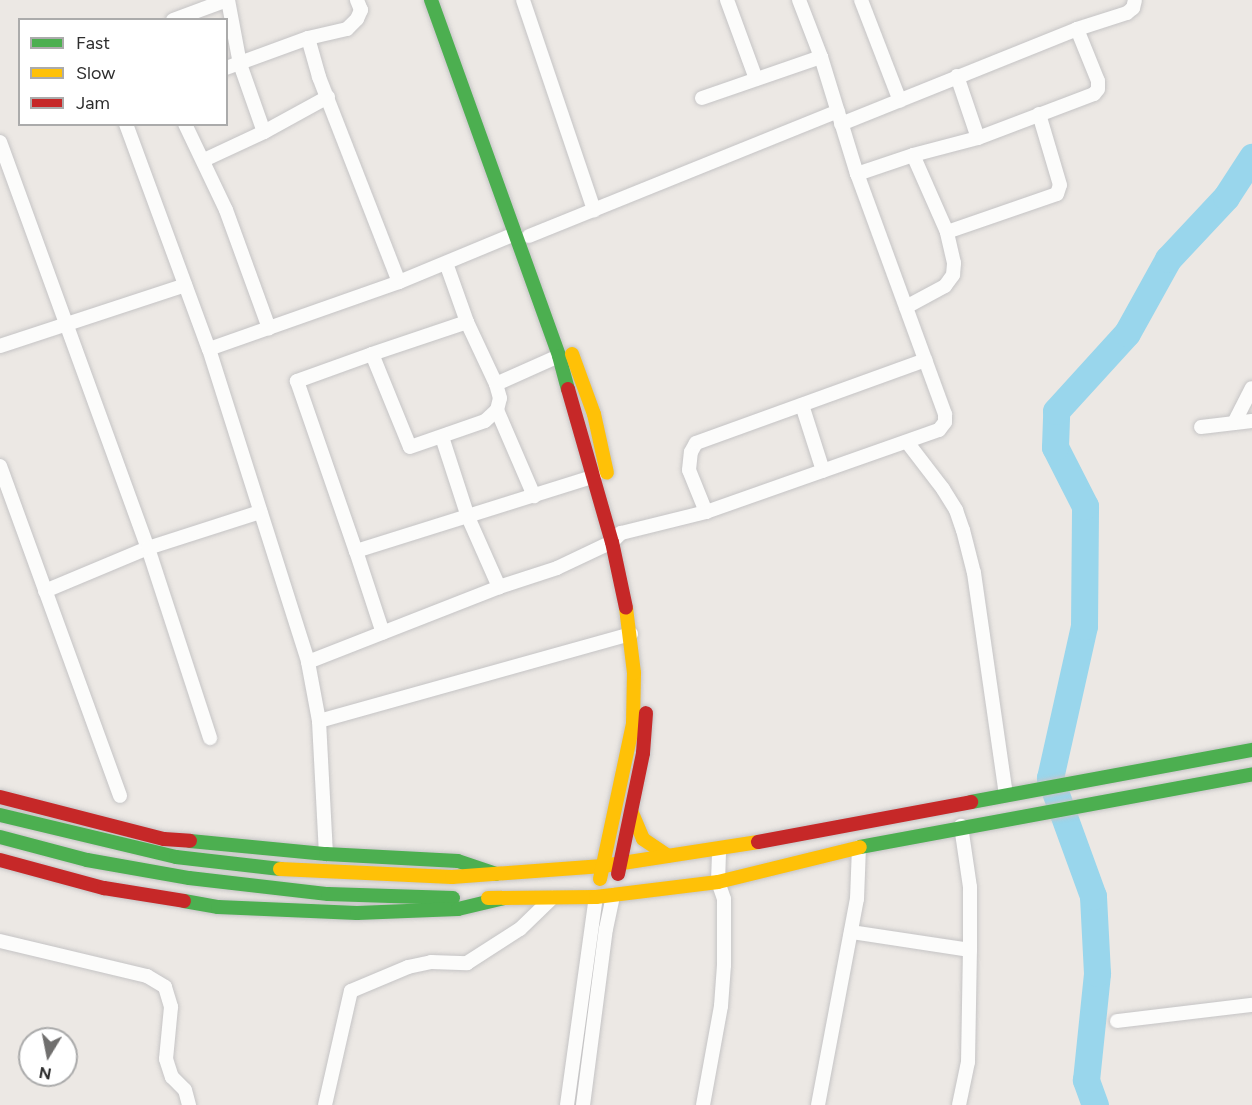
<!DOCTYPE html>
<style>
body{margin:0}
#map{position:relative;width:1252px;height:1105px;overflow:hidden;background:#ece8e4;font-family:Figtree,sans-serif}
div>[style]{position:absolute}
.river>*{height:27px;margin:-13.5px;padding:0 13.5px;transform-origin:13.5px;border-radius:13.5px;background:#99d6ec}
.roads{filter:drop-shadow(0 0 2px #c5c4c5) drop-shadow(0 0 2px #c5c4c5)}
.street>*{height:14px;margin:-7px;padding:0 7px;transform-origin:7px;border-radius:7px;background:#fcfcfb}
.fast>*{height:14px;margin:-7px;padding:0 7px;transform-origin:7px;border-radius:7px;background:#4caf50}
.slow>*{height:14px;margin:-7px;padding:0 7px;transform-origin:7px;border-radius:7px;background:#ffc107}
.jam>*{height:14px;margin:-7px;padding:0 7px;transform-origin:7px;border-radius:7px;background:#c62828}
span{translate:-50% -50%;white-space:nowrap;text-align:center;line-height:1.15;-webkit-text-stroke:4.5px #fff;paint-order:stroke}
.legend{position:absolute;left:18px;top:18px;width:210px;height:108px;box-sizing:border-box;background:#fff;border:2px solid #ababab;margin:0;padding:8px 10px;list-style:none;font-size:18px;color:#2e2e2e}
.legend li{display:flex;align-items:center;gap:12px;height:30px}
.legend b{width:30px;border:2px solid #ababab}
.north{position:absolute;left:18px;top:1027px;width:60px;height:60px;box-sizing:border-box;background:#fff;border:2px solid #ababab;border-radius:50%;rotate:190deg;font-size:16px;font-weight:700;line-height:24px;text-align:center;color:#2e2e2e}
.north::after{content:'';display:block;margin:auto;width:21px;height:27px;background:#706f6e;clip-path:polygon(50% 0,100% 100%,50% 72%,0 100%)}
</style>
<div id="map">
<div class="river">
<div style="left:1095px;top:1105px;width:27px;rotate:-110deg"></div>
<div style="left:1086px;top:1080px;width:108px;rotate:-84.1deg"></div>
<div style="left:1097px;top:973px;width:77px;rotate:-93deg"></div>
<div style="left:1093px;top:896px;width:126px;rotate:-110deg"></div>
<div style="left:1050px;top:778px;width:156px;rotate:-77.4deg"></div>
<div style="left:1084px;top:626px;width:120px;rotate:-89.5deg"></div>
<div style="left:1085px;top:506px;width:66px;rotate:-117deg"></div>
<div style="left:1055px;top:447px;width:36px;rotate:-88deg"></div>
<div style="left:1056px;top:411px;width:105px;rotate:-47.7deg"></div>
<div style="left:1127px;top:333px;width:85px;rotate:-61deg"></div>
<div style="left:1168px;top:259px;width:85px;rotate:-46.9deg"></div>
<div style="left:1226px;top:197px;width:48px;rotate:-57deg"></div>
</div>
<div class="roads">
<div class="street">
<div style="left:228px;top:0;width:65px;rotate:79.4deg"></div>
<div style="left:240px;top:64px;width:72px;rotate:70.6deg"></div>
<div style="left:264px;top:132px;width:73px;rotate:-28.7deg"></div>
<div style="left:523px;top:0;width:222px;rotate:71.3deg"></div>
<div style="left:727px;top:0;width:84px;rotate:69.8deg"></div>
<div style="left:861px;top:0;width:108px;rotate:68.9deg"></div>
<div style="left:173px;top:20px;width:58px;rotate:-20.3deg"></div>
<div style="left:308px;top:38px;width:41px;rotate:74.2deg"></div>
<div style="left:319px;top:77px;width:220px;rotate:68.7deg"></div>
<div style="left:226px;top:68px;width:87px;rotate:-20.1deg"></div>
<div style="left:308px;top:38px;width:40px;rotate:-13deg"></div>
<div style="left:347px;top:29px;width:14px;rotate:-45deg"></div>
<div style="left:357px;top:19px;width:10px;rotate:-66deg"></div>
<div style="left:361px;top:10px;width:11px;rotate:-112deg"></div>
<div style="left:957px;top:76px;width:65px;rotate:71.3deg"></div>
<div style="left:702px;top:98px;width:126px;rotate:-19deg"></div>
<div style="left:126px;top:124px;width:240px;rotate:69.8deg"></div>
<div style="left:209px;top:349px;width:328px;rotate:72.4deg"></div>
<div style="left:308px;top:662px;width:60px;rotate:79.4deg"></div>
<div style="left:319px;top:721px;width:133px;rotate:87deg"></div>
<div style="left:185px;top:124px;width:95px;rotate:64.5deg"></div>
<div style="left:226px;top:210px;width:126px;rotate:70deg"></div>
<div style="left:841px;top:124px;width:254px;rotate:-21.9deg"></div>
<div style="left:1077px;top:29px;width:52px;rotate:-17.7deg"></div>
<div style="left:1127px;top:13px;width:8px;rotate:-40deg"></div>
<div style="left:1133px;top:8px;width:8px;rotate:-76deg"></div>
<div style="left:0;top:142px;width:432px;rotate:70deg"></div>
<div style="left:148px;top:548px;width:200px;rotate:71.9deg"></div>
<div style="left:204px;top:160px;width:66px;rotate:-25deg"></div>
<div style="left:857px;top:174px;width:59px;rotate:-18.7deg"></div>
<div style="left:913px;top:155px;width:67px;rotate:-14.7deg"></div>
<div style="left:978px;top:138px;width:124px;rotate:-20.8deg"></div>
<div style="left:1094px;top:94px;width:6px;rotate:-51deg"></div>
<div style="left:1098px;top:89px;width:8px;rotate:-90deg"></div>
<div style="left:1098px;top:81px;width:56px;rotate:-112deg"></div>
<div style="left:947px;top:232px;width:116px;rotate:-19.1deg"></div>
<div style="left:1057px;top:194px;width:9px;rotate:-72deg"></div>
<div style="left:1060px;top:185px;width:74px;rotate:-106.5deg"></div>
<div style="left:529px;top:236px;width:333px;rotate:-22deg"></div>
<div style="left:446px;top:263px;width:63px;rotate:70.4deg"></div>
<div style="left:906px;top:307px;width:44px;rotate:-28.3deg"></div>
<div style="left:945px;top:286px;width:14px;rotate:-54deg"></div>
<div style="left:953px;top:275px;width:12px;rotate:-85deg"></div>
<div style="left:954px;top:263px;width:32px;rotate:-103deg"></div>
<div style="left:947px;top:232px;width:84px;rotate:-113.8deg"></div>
<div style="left:0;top:346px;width:195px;rotate:-18.2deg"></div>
<div style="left:209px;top:349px;width:201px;rotate:-19.4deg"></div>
<div style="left:399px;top:282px;width:126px;rotate:-22.5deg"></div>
<div style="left:372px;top:354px;width:80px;rotate:160.2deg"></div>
<div style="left:297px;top:381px;width:180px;rotate:70.9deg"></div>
<div style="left:356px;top:551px;width:250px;rotate:-17.4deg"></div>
<div style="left:496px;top:384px;width:68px;rotate:-115.1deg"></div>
<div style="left:467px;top:322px;width:100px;rotate:161.4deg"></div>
<div style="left:372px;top:354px;width:100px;rotate:67.8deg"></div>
<div style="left:410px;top:447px;width:79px;rotate:-19.1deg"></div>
<div style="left:485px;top:421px;width:16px;rotate:-43deg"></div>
<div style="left:497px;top:410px;width:12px;rotate:-76deg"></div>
<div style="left:500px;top:398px;width:15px;rotate:-106deg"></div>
<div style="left:496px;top:384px;width:69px;rotate:-24deg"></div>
<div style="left:802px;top:405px;width:69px;rotate:72.3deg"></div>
<div style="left:497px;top:410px;width:94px;rotate:66.7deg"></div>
<div style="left:1234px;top:423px;width:39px;rotate:-63deg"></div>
<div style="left:1201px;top:427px;width:51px;rotate:-6.7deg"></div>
<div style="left:442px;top:437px;width:84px;rotate:72deg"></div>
<div style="left:468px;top:517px;width:77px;rotate:66.1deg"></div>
<div style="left:907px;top:442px;width:59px;rotate:52.5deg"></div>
<div style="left:943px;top:489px;width:25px;rotate:58deg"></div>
<div style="left:956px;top:510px;width:21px;rotate:71deg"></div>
<div style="left:963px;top:530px;width:44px;rotate:75.7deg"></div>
<div style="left:974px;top:573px;width:223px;rotate:81.8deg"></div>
<div style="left:0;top:466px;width:351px;rotate:70deg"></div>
<div style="left:706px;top:512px;width:45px;rotate:-112deg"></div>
<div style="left:689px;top:470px;width:18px;rotate:-84deg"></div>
<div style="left:691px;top:452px;width:10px;rotate:-61deg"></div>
<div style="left:696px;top:443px;width:244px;rotate:-19.9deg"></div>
<div style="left:356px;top:551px;width:86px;rotate:71.8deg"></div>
<div style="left:45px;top:591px;width:112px;rotate:-22.7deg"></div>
<div style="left:148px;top:548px;width:118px;rotate:-17.8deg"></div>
<div style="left:308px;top:662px;width:205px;rotate:-21.4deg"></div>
<div style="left:499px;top:587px;width:61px;rotate:-18.1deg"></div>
<div style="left:557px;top:568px;width:61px;rotate:-25.3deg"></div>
<div style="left:612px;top:542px;width:13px;rotate:-45deg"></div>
<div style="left:621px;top:533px;width:88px;rotate:-13.9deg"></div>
<div style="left:706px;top:512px;width:247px;rotate:-19.4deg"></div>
<div style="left:939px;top:430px;width:10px;rotate:-53deg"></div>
<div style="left:945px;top:422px;width:8px;rotate:-90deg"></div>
<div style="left:945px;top:414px;width:256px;rotate:-110.1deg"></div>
<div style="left:857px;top:174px;width:122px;rotate:-107.1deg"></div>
<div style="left:821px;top:57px;width:61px;rotate:-111.1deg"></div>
<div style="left:319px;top:721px;width:324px;rotate:-15.6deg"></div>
<div style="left:851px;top:932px;width:120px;rotate:8.6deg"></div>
<div style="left:0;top:941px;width:151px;rotate:13.4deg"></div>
<div style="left:147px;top:976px;width:21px;rotate:31deg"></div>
<div style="left:165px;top:987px;width:21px;rotate:73deg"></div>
<div style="left:171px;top:1007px;width:52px;rotate:95.5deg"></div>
<div style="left:166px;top:1059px;width:19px;rotate:72deg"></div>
<div style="left:172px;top:1077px;width:18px;rotate:45deg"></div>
<div style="left:185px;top:1090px;width:16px;rotate:75deg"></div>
<div style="left:1117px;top:1021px;width:136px;rotate:-6.8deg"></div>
<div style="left:325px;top:1105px;width:117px;rotate:-77.2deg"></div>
<div style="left:351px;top:991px;width:62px;rotate:-22.8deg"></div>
<div style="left:408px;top:967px;width:24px;rotate:-12deg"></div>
<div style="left:431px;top:962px;width:36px;rotate:2deg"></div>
<div style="left:467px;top:963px;width:63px;rotate:-32.7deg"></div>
<div style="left:520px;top:929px;width:45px;rotate:-44.1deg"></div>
<div style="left:567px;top:1105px;width:210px;rotate:-82.1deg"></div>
<div style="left:583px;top:1105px;width:177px;rotate:-82.6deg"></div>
<div style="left:606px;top:929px;width:35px;rotate:-78deg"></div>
<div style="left:703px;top:1105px;width:101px;rotate:-79.7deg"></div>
<div style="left:721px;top:1006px;width:41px;rotate:-85.8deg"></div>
<div style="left:724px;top:965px;width:66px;rotate:-90deg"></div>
<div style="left:724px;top:899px;width:18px;rotate:-109deg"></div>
<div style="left:718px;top:882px;width:33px;rotate:-88deg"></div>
<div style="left:818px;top:1105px;width:210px;rotate:-79.3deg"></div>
<div style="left:857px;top:899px;width:52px;rotate:-87.8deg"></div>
<div style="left:959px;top:1105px;width:44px;rotate:-78.2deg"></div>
<div style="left:968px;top:1062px;width:112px;rotate:-89deg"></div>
<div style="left:970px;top:950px;width:63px;rotate:-90deg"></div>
<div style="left:970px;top:887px;width:62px;rotate:-98.4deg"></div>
</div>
<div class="fast">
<div style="left:431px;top:0;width:378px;rotate:70.2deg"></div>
<div style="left:559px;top:356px;width:34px;rotate:75deg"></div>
<div style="left:971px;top:802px;width:286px;rotate:-10.5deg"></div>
<div style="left:0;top:815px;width:181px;rotate:13.4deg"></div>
<div style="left:176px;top:857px;width:105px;rotate:6.6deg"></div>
<div style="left:0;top:837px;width:90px;rotate:14.8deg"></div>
<div style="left:87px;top:860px;width:104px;rotate:10deg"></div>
<div style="left:189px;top:878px;width:140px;rotate:6.6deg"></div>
<div style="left:328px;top:894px;width:125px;rotate:1.8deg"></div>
<div style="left:190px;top:841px;width:137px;rotate:5.5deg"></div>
<div style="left:326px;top:854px;width:132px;rotate:3deg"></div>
<div style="left:458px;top:861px;width:40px;rotate:18.9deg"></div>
<div style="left:860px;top:847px;width:399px;rotate:-10.5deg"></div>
<div style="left:184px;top:901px;width:35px;rotate:10deg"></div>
<div style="left:218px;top:907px;width:139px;rotate:2.5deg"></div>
<div style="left:357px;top:913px;width:101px;rotate:-2.3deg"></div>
<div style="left:458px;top:909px;width:47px;rotate:-13.4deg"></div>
</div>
<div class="slow">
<div style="left:572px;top:354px;width:64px;rotate:69.9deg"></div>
<div style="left:594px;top:414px;width:60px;rotate:77.6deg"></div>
<div style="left:632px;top:813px;width:28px;rotate:67deg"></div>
<div style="left:643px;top:839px;width:30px;rotate:34deg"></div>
<div style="left:280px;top:869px;width:172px;rotate:2.7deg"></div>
<div style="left:452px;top:877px;width:151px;rotate:-4.2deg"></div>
<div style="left:603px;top:866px;width:157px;rotate:-8.8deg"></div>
<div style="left:600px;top:879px;width:158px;rotate:-78deg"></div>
<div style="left:633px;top:724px;width:51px;rotate:-88.9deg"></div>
<div style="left:634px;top:673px;width:65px;rotate:-97deg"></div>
<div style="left:488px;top:898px;width:108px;rotate:-0.5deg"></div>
<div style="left:596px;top:897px;width:123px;rotate:-7deg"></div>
<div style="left:718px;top:882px;width:146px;rotate:-13.8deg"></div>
</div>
<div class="jam">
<div style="left:568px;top:389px;width:159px;rotate:74deg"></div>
<div style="left:612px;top:542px;width:67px;rotate:78deg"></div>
<div style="left:0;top:797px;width:169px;rotate:14.4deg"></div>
<div style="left:164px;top:839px;width:26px;rotate:4deg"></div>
<div style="left:758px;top:842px;width:217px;rotate:-10.6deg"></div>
<div style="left:0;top:860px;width:108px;rotate:15.1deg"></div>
<div style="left:104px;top:888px;width:81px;rotate:9.2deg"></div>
<div style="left:618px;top:874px;width:124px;rotate:-78.3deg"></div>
<div style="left:643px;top:753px;width:40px;rotate:-85.7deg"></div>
</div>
</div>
<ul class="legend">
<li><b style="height:8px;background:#4caf50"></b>Fast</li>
<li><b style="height:8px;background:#ffc107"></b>Slow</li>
<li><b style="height:8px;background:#c62828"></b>Jam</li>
</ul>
<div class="north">N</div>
</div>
